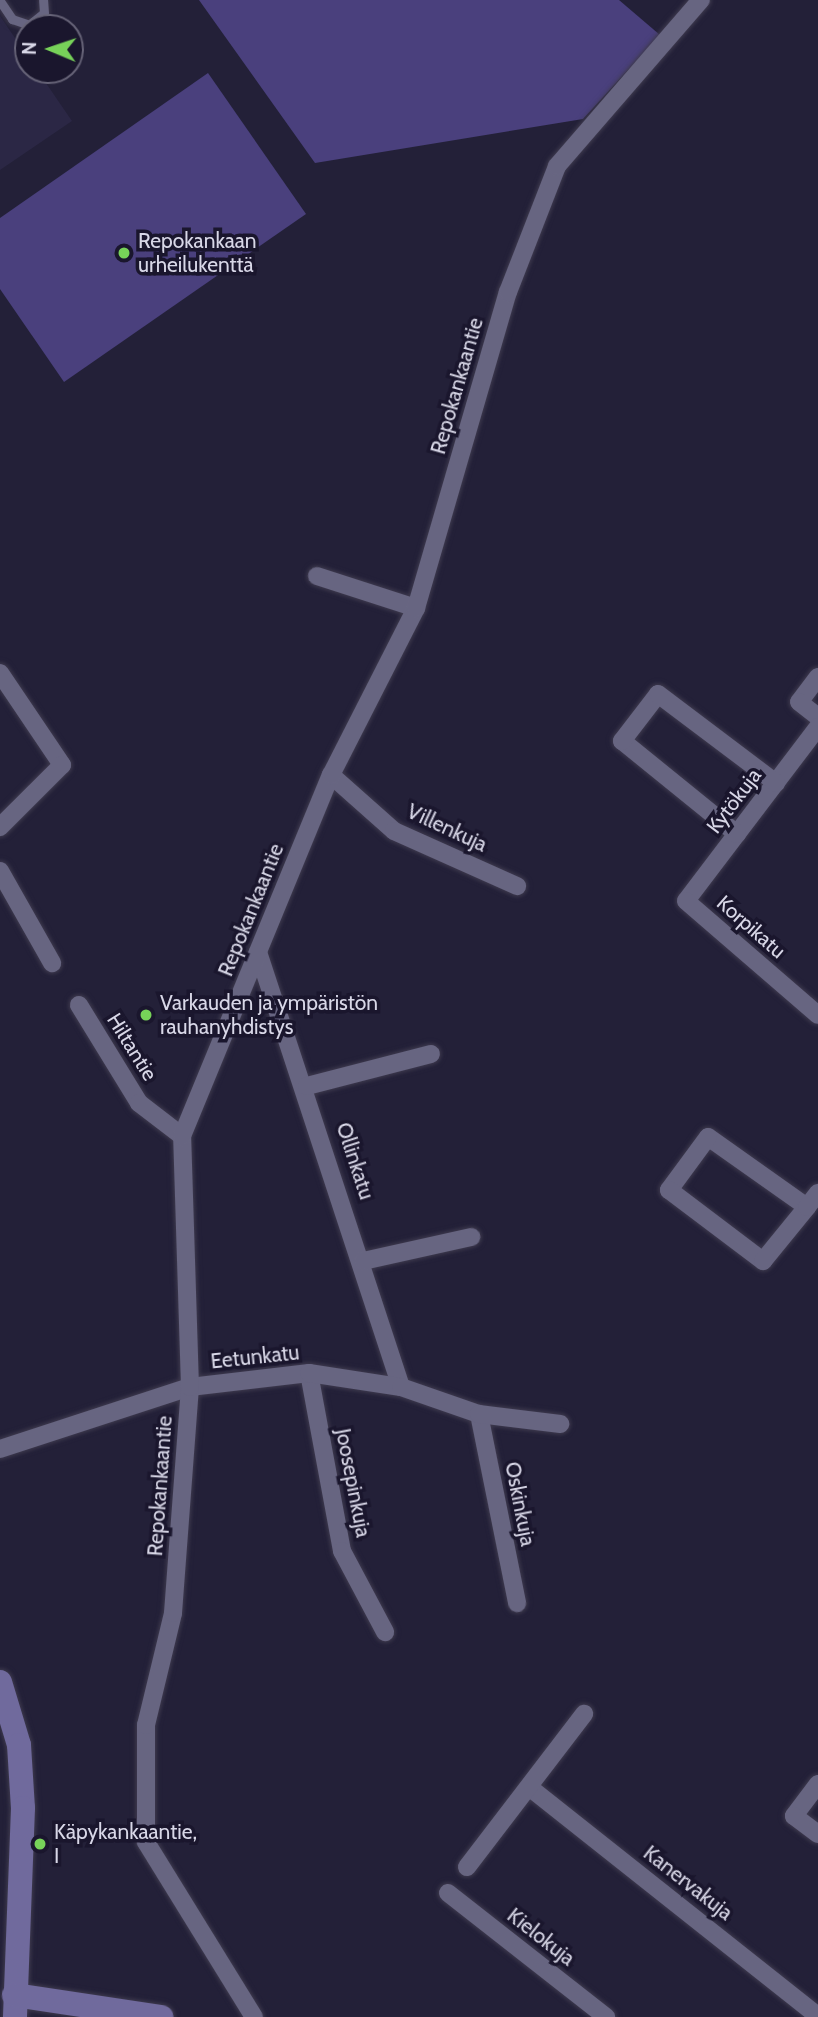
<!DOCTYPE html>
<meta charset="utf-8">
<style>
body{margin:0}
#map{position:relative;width:818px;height:2017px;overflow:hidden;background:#232038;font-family:Cabin,sans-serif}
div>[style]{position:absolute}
.built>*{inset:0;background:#2b2745}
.green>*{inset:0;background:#4a407d}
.roads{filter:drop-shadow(0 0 2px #3e3a4e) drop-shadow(0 0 2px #3e3a4e)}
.lane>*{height:9px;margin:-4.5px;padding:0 4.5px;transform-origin:4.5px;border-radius:4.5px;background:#676581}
.street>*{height:18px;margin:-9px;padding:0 9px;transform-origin:9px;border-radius:9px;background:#676581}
.secondary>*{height:24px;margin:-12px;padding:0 12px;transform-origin:12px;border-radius:12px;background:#706a9d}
.dots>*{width:19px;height:19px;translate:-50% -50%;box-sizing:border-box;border:4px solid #1a162d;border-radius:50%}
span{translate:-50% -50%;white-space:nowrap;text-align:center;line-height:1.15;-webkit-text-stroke:7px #1a162d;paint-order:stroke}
.poi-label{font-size:21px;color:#d8d7e7}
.left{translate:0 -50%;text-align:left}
.street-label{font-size:21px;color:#d8d7e7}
.north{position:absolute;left:14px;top:14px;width:70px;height:70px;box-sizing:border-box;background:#1a162d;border:2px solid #666377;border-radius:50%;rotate:272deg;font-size:19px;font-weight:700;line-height:28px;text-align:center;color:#d8d7e7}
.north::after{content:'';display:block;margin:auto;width:24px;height:32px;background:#77d259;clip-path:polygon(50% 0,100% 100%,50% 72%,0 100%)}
</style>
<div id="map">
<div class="built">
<div style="clip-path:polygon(0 16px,28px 57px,28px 70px,37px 70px,72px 121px,0 170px)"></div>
</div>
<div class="green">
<div style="clip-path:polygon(199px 0,619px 0,660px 35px,583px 119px,315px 163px)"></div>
<div style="clip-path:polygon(208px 73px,306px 214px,64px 382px,0 289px,0 218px)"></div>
</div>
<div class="roads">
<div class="lane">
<div style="left:0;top:1px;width:22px;rotate:56deg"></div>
<div style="left:12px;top:19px;width:18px;rotate:19deg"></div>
<div style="left:29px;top:25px;width:19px;rotate:-39deg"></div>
<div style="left:44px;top:13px;width:13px;rotate:-94deg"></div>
</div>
<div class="street">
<div style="left:317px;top:576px;width:104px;rotate:17.9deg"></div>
<div style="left:0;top:673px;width:111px;rotate:56deg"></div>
<div style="left:62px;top:765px;width:88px;rotate:135deg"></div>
<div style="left:818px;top:677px;width:31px;rotate:127deg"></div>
<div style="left:799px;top:702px;width:24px;rotate:38deg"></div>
<div style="left:818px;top:727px;width:218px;rotate:127.2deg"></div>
<div style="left:686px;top:901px;width:174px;rotate:40.8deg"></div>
<div style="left:331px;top:775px;width:84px;rotate:41.6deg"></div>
<div style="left:394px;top:831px;width:135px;rotate:24.1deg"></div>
<div style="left:737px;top:834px;width:148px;rotate:-141deg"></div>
<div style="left:622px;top:741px;width:59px;rotate:-52.5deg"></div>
<div style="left:658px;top:694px;width:148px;rotate:37deg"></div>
<div style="left:0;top:871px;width:106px;rotate:60.5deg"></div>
<div style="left:258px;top:952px;width:458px;rotate:71.8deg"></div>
<div style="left:79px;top:1005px;width:115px;rotate:58.5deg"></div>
<div style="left:139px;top:1103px;width:54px;rotate:37.5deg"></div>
<div style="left:307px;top:1086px;width:128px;rotate:-14.5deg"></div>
<div style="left:807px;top:1207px;width:121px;rotate:-144.7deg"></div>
<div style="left:708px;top:1137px;width:66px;rotate:126.3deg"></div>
<div style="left:669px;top:1190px;width:118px;rotate:37.1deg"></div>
<div style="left:763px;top:1261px;width:70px;rotate:-50.8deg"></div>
<div style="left:807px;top:1207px;width:18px;rotate:-52deg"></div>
<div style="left:363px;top:1261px;width:111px;rotate:-12.5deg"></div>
<div style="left:309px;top:1373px;width:181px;rotate:79.5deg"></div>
<div style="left:342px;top:1551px;width:92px;rotate:62deg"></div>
<div style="left:479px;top:1414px;width:193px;rotate:78.6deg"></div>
<div style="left:0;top:1449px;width:200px;rotate:-18.1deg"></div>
<div style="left:190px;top:1387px;width:120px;rotate:-6.7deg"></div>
<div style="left:309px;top:1373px;width:93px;rotate:8.7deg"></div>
<div style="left:401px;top:1387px;width:83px;rotate:19.1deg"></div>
<div style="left:479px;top:1414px;width:82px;rotate:7deg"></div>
<div style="left:818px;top:1784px;width:40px;rotate:127deg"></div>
<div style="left:794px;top:1816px;width:30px;rotate:37deg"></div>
<div style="left:529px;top:1787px;width:369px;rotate:38.4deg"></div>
<div style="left:467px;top:1867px;width:193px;rotate:-52.6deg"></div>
<div style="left:448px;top:1893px;width:201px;rotate:38.1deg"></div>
<div style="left:254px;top:2017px;width:206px;rotate:-121.7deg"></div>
<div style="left:146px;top:1842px;width:117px;rotate:-90deg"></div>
<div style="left:146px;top:1725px;width:115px;rotate:-76.4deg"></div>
<div style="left:173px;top:1613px;width:227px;rotate:-85.7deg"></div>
<div style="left:190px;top:1387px;width:251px;rotate:-91.8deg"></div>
<div style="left:182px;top:1136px;width:391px;rotate:-67.6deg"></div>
<div style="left:331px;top:775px;width:187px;rotate:-63deg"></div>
<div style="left:416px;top:608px;width:329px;rotate:-73.8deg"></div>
<div style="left:508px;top:292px;width:135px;rotate:-68.7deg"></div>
<div style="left:557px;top:166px;width:220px;rotate:-49.1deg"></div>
</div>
<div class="secondary">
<div style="left:0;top:1682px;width:66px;rotate:73.2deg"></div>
<div style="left:19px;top:1745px;width:63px;rotate:86.4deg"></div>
<div style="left:23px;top:1808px;width:209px;rotate:92.2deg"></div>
<div style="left:14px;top:1995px;width:149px;rotate:8.5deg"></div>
</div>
</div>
<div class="dots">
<div style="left:124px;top:253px;background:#77d259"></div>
<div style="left:146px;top:1015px;background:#77d259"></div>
<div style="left:40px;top:1844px;background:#77d259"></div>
</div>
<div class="poi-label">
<span class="left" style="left:138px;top:253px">Repokankaan<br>urheilukenttä</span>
<span class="left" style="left:160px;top:1015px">Varkauden ja ympäristön<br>rauhanyhdistys</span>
<span class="left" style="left:54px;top:1844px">Käpykankaantie,<br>I</span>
</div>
<div class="street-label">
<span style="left:457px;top:386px;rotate:-74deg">Repokankaantie</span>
<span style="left:734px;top:801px;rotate:-53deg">Kytökuja</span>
<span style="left:447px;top:828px;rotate:25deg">Villenkuja</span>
<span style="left:251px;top:910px;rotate:-68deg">Repokankaantie</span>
<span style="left:751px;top:927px;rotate:41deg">Korpikatu</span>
<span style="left:132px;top:1047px;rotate:58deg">Hiltantie</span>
<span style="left:355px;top:1161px;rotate:72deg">Ollinkatu</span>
<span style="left:255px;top:1357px;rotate:-6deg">Eetunkatu</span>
<span style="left:353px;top:1483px;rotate:79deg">Joosepinkuja</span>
<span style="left:160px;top:1486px;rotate:-86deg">Repokankaantie</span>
<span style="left:520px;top:1504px;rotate:79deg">Oskinkuja</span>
<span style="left:688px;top:1883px;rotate:38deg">Kanervakuja</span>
<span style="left:541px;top:1937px;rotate:38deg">Kielokuja</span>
</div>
<div class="north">N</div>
</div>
